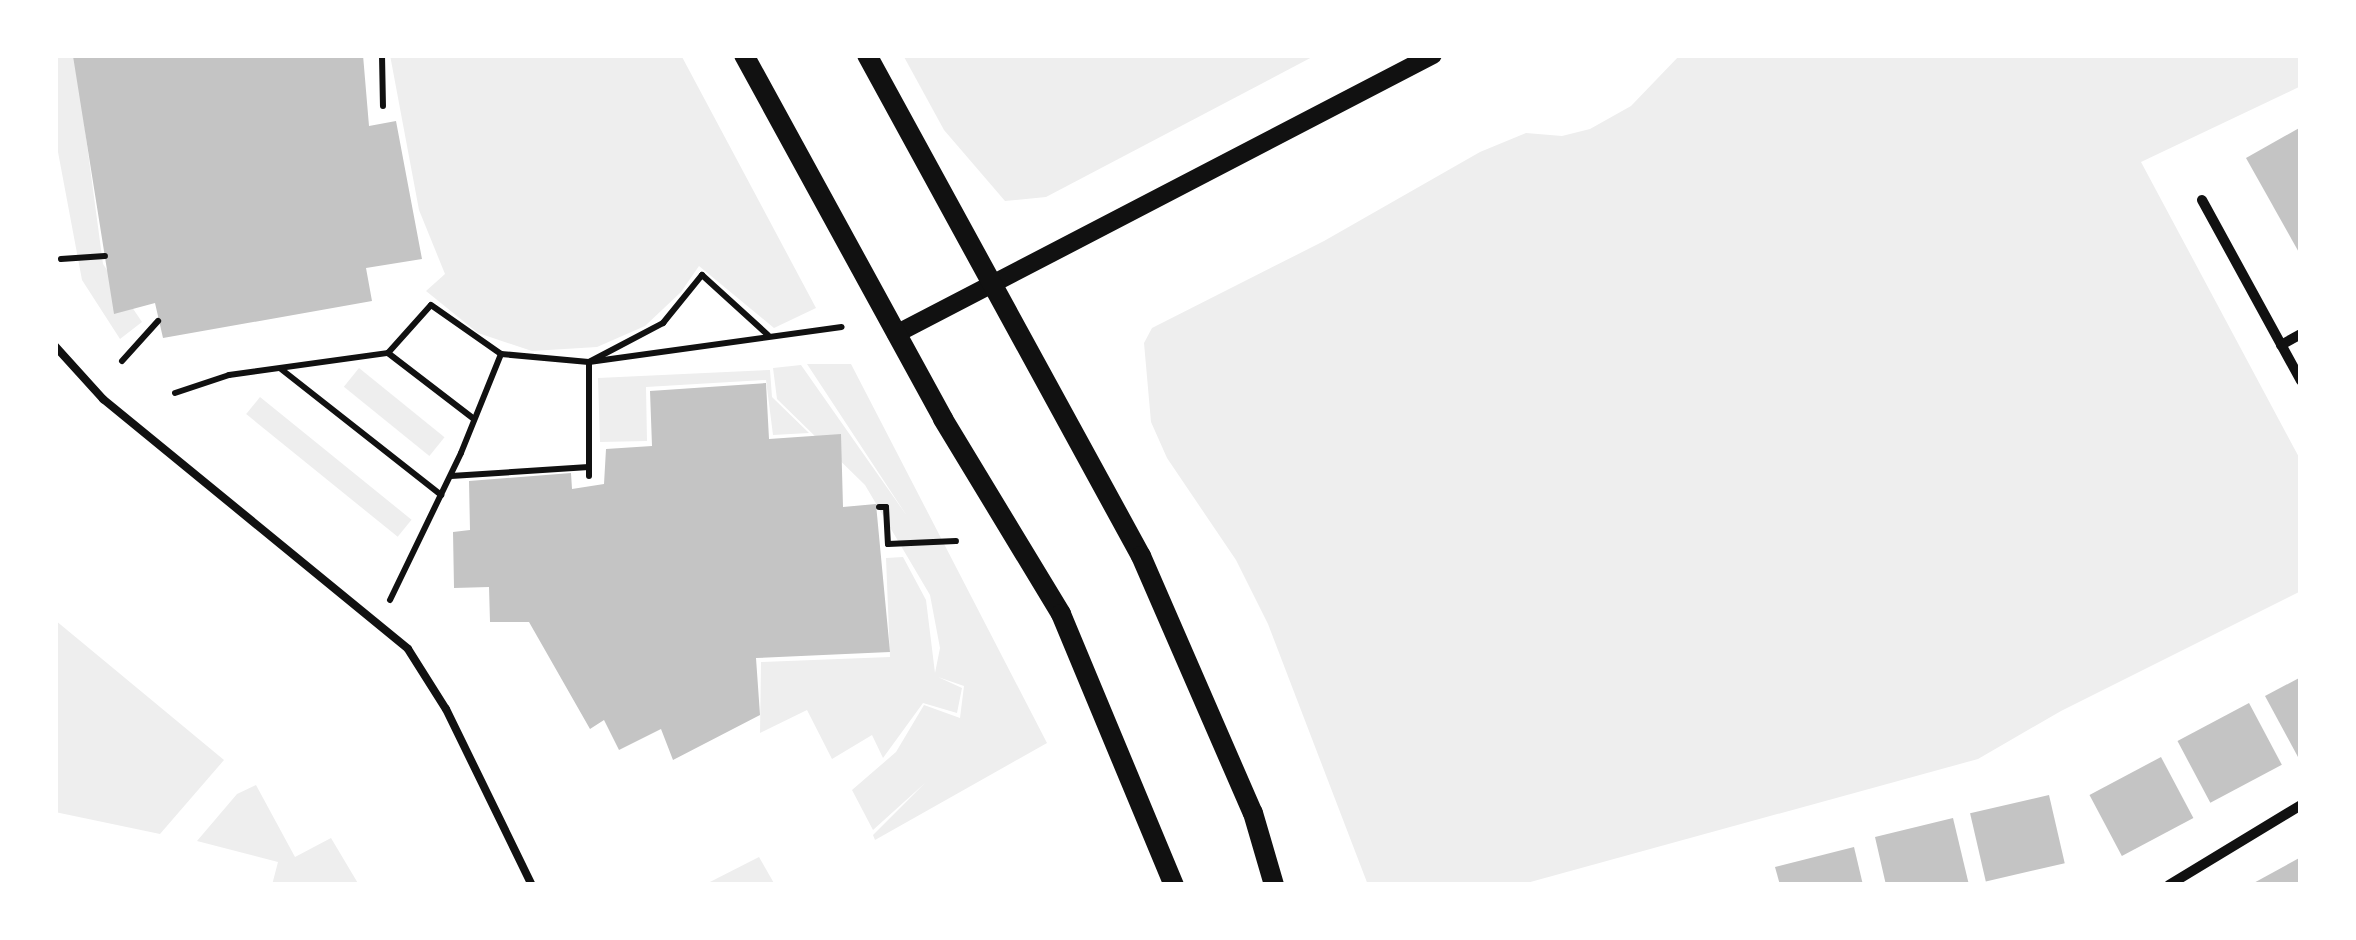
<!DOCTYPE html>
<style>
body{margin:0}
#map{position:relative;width:2356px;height:940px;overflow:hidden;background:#fff;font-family:Figtree,sans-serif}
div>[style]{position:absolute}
.green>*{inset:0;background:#eee;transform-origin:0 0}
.building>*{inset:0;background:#c4c4c4;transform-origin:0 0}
.path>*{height:6px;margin:-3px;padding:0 3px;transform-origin:3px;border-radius:3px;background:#111}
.service>*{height:8px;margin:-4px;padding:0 4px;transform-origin:4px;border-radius:4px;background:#111}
.minor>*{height:10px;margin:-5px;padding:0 5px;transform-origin:5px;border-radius:5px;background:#111}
.tertiary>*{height:18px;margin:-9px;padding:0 9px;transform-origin:9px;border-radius:9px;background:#111}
.secondary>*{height:20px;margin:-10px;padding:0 10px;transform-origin:10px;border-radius:10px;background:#111}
span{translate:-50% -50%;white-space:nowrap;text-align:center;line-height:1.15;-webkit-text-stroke:8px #fff;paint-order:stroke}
.frame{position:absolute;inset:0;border:58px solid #fff;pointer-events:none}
</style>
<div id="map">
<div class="green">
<div style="clip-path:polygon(55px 55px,75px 55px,103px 264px,142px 322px,120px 339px,82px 280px,55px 136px)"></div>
<div style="clip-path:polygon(390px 55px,681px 55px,816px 308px,774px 328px,699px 266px,681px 292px,645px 326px,597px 347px,532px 351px,478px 333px,426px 291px,445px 274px,419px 210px)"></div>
<div style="clip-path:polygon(903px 55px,1316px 55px,1046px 197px,1005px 201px,944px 130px)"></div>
<div style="clip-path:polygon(1680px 55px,2301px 55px,2301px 86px,2141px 162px,2301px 461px,2301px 591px,2061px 711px,1978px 759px,1519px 885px,1368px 885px,1268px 624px,1236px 560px,1167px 458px,1151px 422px,1144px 343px,1152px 328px,1324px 241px,1480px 152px,1526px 133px,1562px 136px,1590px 129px,1631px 106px)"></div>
<div style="clip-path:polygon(807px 364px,851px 364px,1047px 743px,875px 840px,873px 835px,925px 783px,873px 830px,852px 790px,896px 752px,924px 705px,960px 718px,964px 686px,938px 677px,962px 688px,957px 713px,923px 703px,883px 758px,872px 735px,832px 759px,807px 710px,760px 733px,761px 662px,890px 657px,886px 558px,903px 557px,926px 600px,935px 673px,940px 648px,930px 595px,865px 485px,777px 399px,773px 368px,801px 365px,907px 516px)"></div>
<div style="left:359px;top:368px;width:110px;height:24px;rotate:39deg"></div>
<div style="clip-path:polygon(770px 370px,772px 397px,809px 433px,773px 435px,766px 380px,646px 387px,647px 441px,600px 442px,598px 378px)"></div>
<div style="left:260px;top:397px;width:195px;height:22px;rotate:39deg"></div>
<div style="clip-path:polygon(55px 620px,224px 760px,160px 834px,55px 812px)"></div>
<div style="clip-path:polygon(256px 785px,295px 857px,331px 838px,359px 885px,272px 885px,278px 862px,197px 841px,237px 794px)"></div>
<div style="clip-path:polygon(759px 857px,775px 885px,704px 885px)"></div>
</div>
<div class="building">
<div style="clip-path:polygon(363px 55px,369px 126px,396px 121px,422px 259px,366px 268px,372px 301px,163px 338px,155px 303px,114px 314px,73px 56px)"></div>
<div style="clip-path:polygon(2301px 127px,2301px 256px,2246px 158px)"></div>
<div style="clip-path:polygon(766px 383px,769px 439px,841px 434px,843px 507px,876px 504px,890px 652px,756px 658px,760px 715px,673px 760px,661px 729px,619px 750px,604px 720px,590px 729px,529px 622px,490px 622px,489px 587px,454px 588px,453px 532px,470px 530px,469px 481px,571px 473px,572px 489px,604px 484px,606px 449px,652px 446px,650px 391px)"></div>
<div style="clip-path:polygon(2301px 677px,2301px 755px,2298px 757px,2265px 696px)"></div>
<div style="left:2249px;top:703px;width:70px;height:81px;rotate:62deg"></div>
<div style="left:2161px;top:757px;width:69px;height:81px;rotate:62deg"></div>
<div style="left:2049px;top:795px;width:70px;height:81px;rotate:77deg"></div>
<div style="clip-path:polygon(1953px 818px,1969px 885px,1886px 885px,1875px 837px)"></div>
<div style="clip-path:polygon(1854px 847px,1863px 885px,1780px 885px,1775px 867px)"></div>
<div style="clip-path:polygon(2301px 857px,2301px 885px,2250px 885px)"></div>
</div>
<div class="path">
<div style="left:382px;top:55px;width:51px;rotate:88.9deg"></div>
<div style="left:61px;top:259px;width:44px;rotate:-3.9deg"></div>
<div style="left:388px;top:353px;width:108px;rotate:37.5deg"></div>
<div style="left:122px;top:361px;width:54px;rotate:-48deg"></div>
<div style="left:281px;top:369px;width:204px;rotate:38.2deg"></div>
<div style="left:175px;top:393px;width:57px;rotate:-18.4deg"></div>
<div style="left:229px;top:375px;width:161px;rotate:-7.9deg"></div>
<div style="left:388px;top:353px;width:64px;rotate:-48.1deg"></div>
<div style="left:431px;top:305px;width:85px;rotate:35deg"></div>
<div style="left:451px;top:476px;width:138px;rotate:-3.7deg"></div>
<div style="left:589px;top:476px;width:114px;rotate:-90deg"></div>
<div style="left:589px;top:362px;width:84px;rotate:-27.8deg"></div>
<div style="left:663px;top:323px;width:62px;rotate:-50.9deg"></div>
<div style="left:702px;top:275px;width:89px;rotate:42.3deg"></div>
<div style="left:879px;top:507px;width:7px"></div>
<div style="left:886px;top:507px;width:37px;rotate:87deg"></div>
<div style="left:888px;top:544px;width:68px;rotate:-2.5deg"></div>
<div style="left:390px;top:600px;width:163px;rotate:-64.2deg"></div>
<div style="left:461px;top:453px;width:107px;rotate:-68deg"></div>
<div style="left:501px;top:354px;width:88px;rotate:5.2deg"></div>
<div style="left:589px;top:362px;width:255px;rotate:-7.9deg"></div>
</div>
<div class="service">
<div style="left:55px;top:346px;width:72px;rotate:47.8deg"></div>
<div style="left:103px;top:399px;width:394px;rotate:39.3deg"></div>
<div style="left:408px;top:649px;width:71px;rotate:57.7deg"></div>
<div style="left:446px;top:709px;width:196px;rotate:64deg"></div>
</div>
<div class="minor">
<div style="left:2202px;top:200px;width:206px;rotate:61.3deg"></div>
<div style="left:2281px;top:345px;width:23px;rotate:-29deg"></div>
<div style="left:2169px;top:885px;width:154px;rotate:-31.2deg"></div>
</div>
<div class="tertiary">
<div style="left:896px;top:334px;width:605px;rotate:-27.45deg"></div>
</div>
<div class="secondary">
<div style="left:744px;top:55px;width:415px;rotate:61.3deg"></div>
<div style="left:943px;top:419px;width:228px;rotate:58.8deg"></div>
<div style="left:1061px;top:614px;width:294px;rotate:67.4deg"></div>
<div style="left:867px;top:55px;width:571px;rotate:61.33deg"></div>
<div style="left:1141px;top:556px;width:280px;rotate:66.5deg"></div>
<div style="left:1253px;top:813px;width:75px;rotate:73.7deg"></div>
</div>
<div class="frame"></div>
</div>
